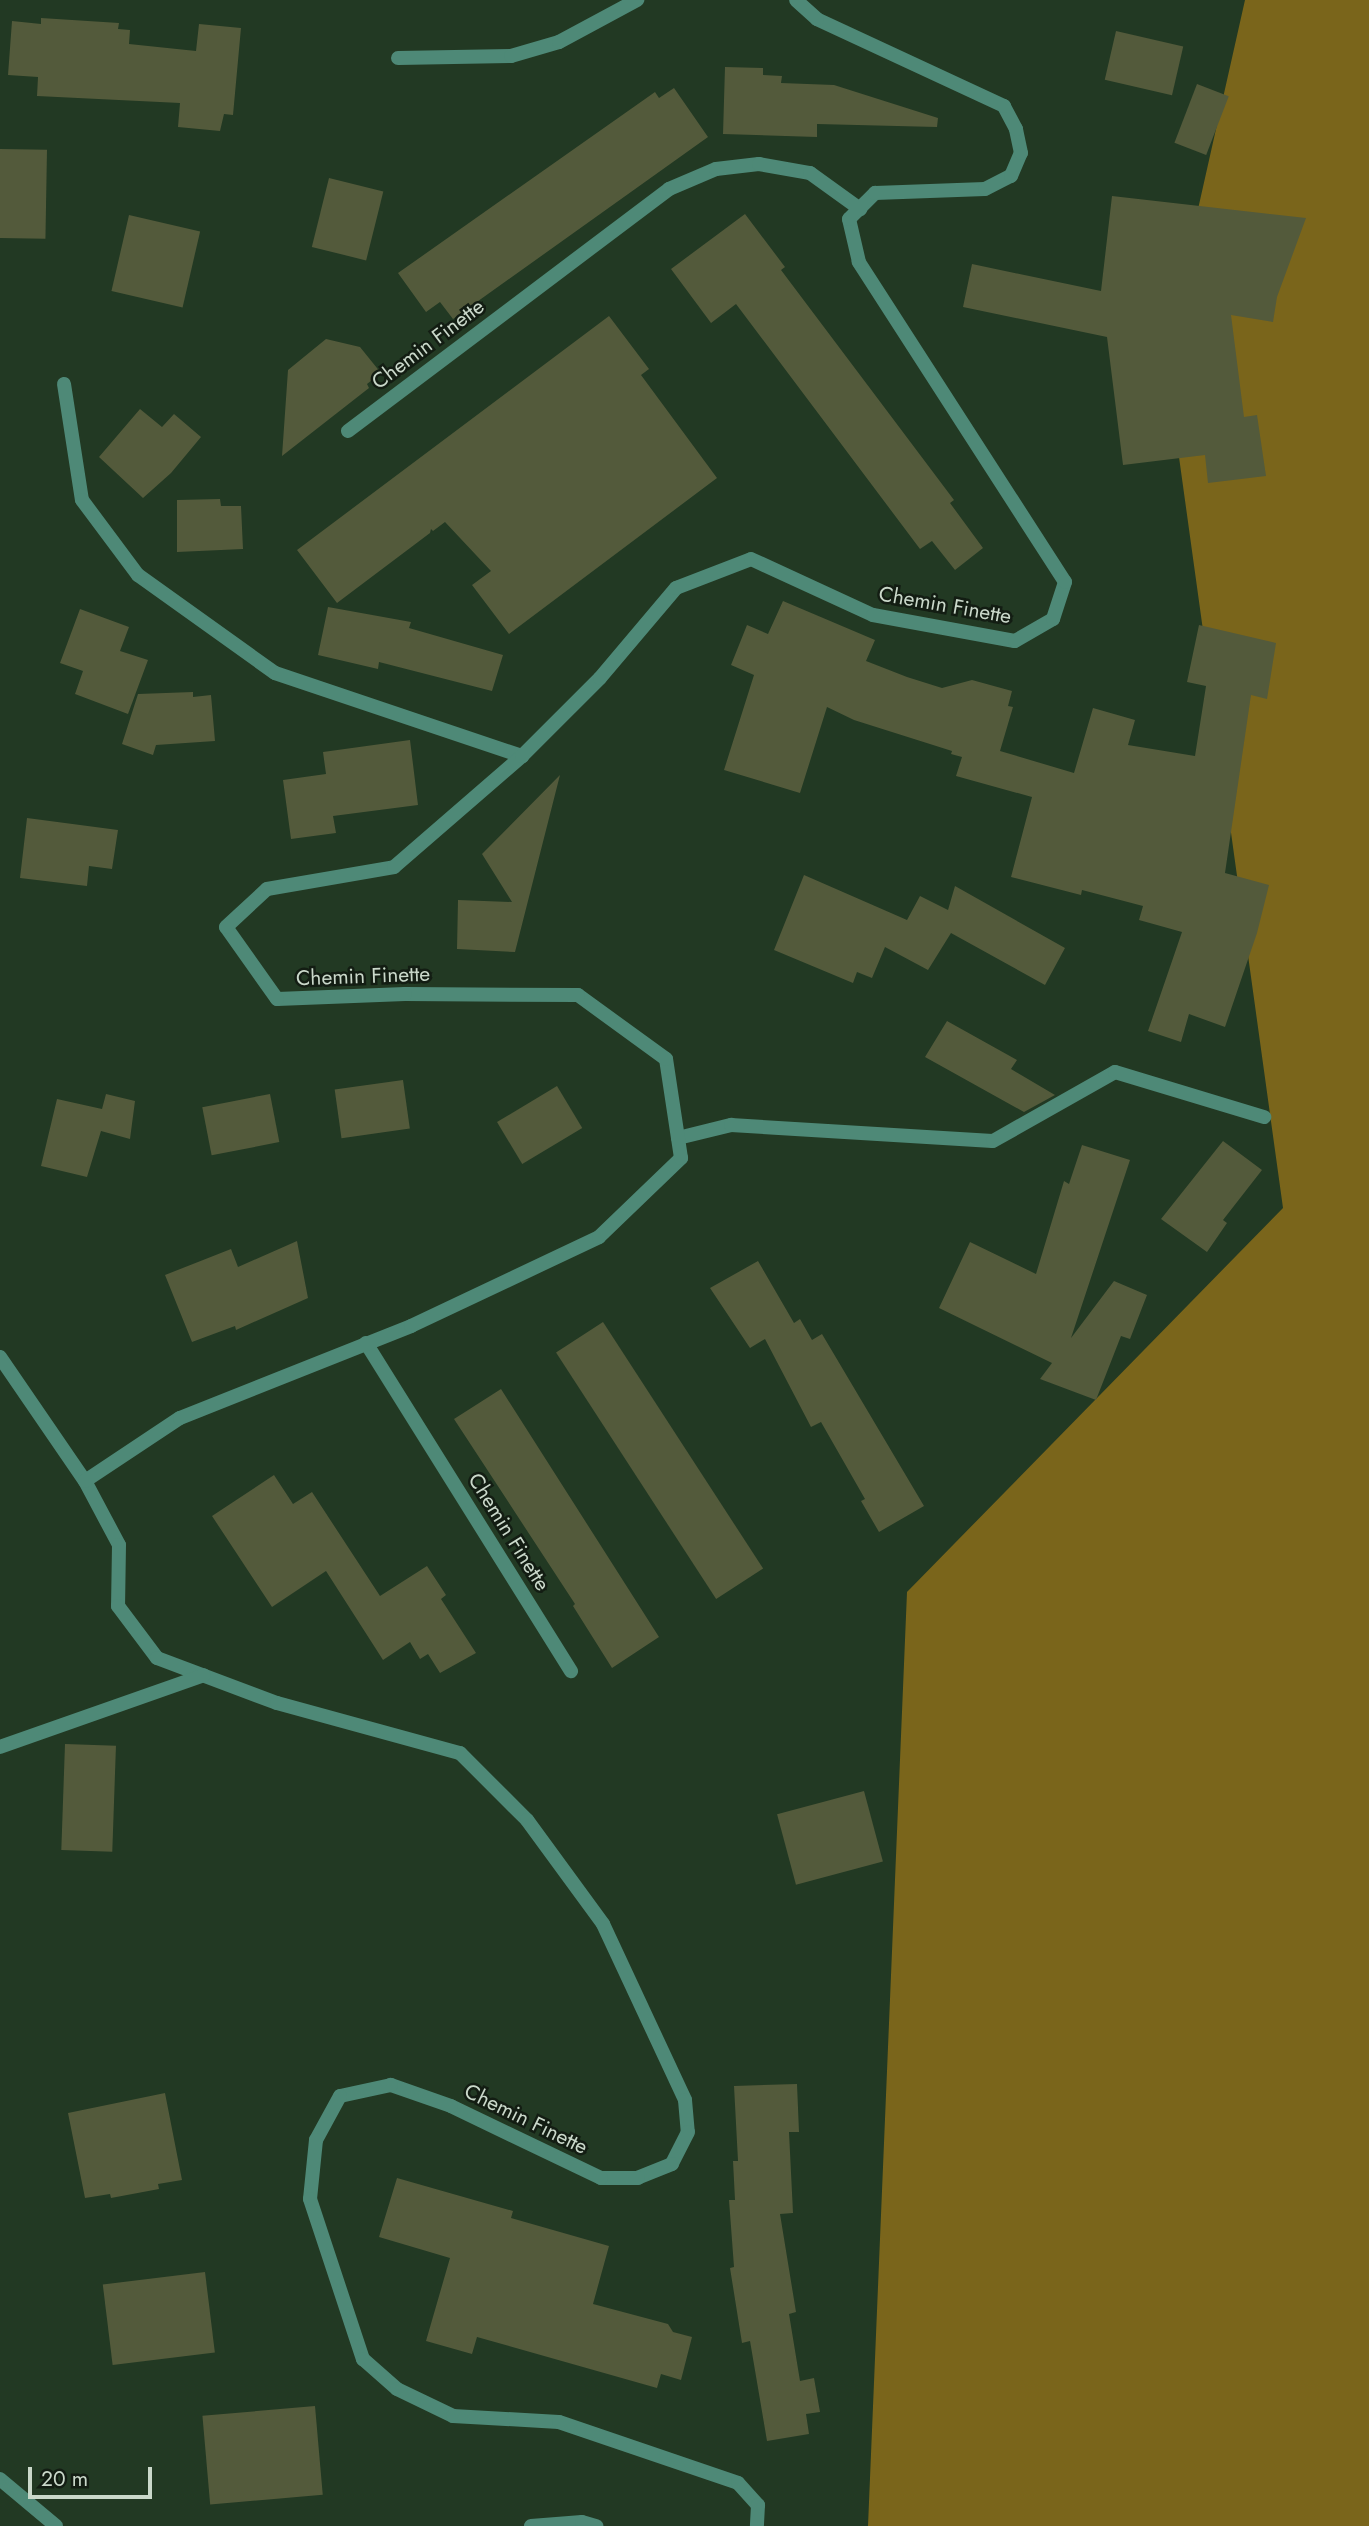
<!DOCTYPE html>
<style>
body{margin:0}
#map{position:relative;width:1369px;height:2526px;overflow:hidden;background:#223923;font-family:Jost,sans-serif}
div>[style]{position:absolute}
.forest>*{inset:0;background:#7a651b}
.building>*{inset:0;background:#535a3b;transform-origin:0 0}
.service>*{height:14px;margin:-7px;padding:0 7px;transform-origin:7px;border-radius:7px;background:#4e8977}
.minor>*{height:14px;margin:-7px;padding:0 7px;transform-origin:7px;border-radius:7px;background:#4e8977}
span{translate:-50% -50%;white-space:nowrap;text-align:center;line-height:1.15;-webkit-text-stroke:5px #131d13;paint-order:stroke}
.street-label{font-size:21px;color:#cad8ca}
.scale{position:absolute;left:28px;top:2467px;width:124px;height:32px;box-sizing:border-box;border:4px solid #cad8ca;border-top:0;padding-left:9px;font-size:21px;line-height:24px;white-space:nowrap;color:#cad8ca;-webkit-text-stroke:5px #131d13;paint-order:stroke}
</style>
<div id="map">
<div class="forest">
<div style="clip-path:polygon(1245px 0,1369px 0,1369px 2526px,868px 2526px,907px 1592px,1283px 1208px,1165px 356px)"></div>
</div>
<div class="building">
<div style="clip-path:polygon(41px 18px,119px 23px,118px 29px,130px 30px,129px 44px,196px 51px,199px 24px,241px 28px,233px 115px,224px 114px,220px 131px,178px 127px,180px 103px,37px 96px,38px 77px,8px 75px,12px 21px,41px 24px)"></div>
<div style="left:1116px;top:31px;width:69px;height:50px;rotate:13deg"></div>
<div style="clip-path:polygon(725px 67px,763px 68px,763px 75px,782px 76px,781px 83px,834px 85px,938px 118px,937px 127px,817px 124px,817px 137px,723px 134px)"></div>
<div style="left:1197px;top:84px;width:34px;height:63px;rotate:21deg"></div>
<div style="clip-path:polygon(674px 88px,708px 137px,453px 319px,440px 302px,426px 312px,398px 273px,655px 92px,659px 98px)"></div>
<div style="left:0;top:149px;width:47px;height:89px;rotate:1deg"></div>
<div style="left:329px;top:178px;width:56px;height:71px;rotate:14deg"></div>
<div style="clip-path:polygon(1112px 196px,1306px 218px,1277px 297px,1273px 322px,1231px 315px,1244px 417px,1257px 415px,1266px 476px,1208px 483px,1205px 455px,1123px 465px,1107px 337px,963px 307px,972px 264px,1101px 291px)"></div>
<div style="clip-path:polygon(745px 214px,785px 267px,781px 270px,954px 500px,950px 503px,983px 548px,955px 570px,932px 541px,920px 549px,736px 304px,711px 323px,671px 269px)"></div>
<div style="left:129px;top:215px;width:73px;height:78px;rotate:13deg"></div>
<div style="clip-path:polygon(609px 316px,649px 369px,641px 375px,717px 478px,509px 634px,472px 585px,491px 571px,445px 522px,433px 531px,431px 529px,430px 533px,337px 603px,297px 550px)"></div>
<div style="clip-path:polygon(326px 339px,360px 347px,381px 373px,367px 384px,369px 388px,282px 456px,288px 370px)"></div>
<div style="clip-path:polygon(140px 409px,162px 427px,174px 414px,201px 437px,171px 473px,143px 498px,99px 457px)"></div>
<div style="clip-path:polygon(220px 499px,221px 506px,241px 506px,243px 549px,177px 552px,177px 500px)"></div>
<div style="clip-path:polygon(783px 601px,875px 640px,866px 661px,907px 677px,942px 688px,972px 680px,1012px 691px,1008px 706px,1013px 707px,1000px 751px,1074px 773px,1093px 708px,1135px 720px,1128px 745px,1195px 756px,1206px 686px,1187px 682px,1199px 625px,1276px 643px,1267px 699px,1251px 695px,1225px 873px,1269px 885px,1257px 933px,1225px 1027px,1189px 1014px,1181px 1042px,1148px 1031px,1182px 932px,1139px 920px,1143px 906px,1082px 890px,1081px 895px,1011px 877px,1032px 797px,956px 776px,962px 757px,951px 754px,952px 751px,854px 720px,827px 707px,800px 793px,724px 770px,754px 675px,731px 665px,747px 625px,768px 634px)"></div>
<div style="clip-path:polygon(328px 607px,411px 622px,409px 628px,503px 655px,492px 691px,379px 662px,378px 669px,318px 655px)"></div>
<div style="clip-path:polygon(80px 609px,129px 627px,120px 651px,148px 660px,128px 714px,75px 694px,83px 671px,60px 663px)"></div>
<div style="clip-path:polygon(193px 692px,193px 697px,211px 695px,215px 741px,156px 745px,153px 755px,122px 744px,138px 694px)"></div>
<div style="clip-path:polygon(410px 740px,418px 805px,333px 816px,336px 833px,291px 839px,283px 780px,326px 774px,323px 752px)"></div>
<div style="clip-path:polygon(560px 775px,515px 952px,457px 949px,458px 900px,512px 902px,482px 854px)"></div>
<div style="clip-path:polygon(27px 818px,118px 830px,112px 869px,89px 866px,87px 886px,20px 878px)"></div>
<div style="clip-path:polygon(804px 875px,907px 920px,920px 896px,948px 910px,955px 886px,1065px 948px,1045px 985px,951px 933px,928px 970px,885px 947px,872px 978px,857px 972px,853px 983px,774px 950px)"></div>
<div style="clip-path:polygon(947px 1021px,1017px 1060px,1011px 1069px,1055px 1095px,1024px 1112px,925px 1057px)"></div>
<div style="left:403px;top:1080px;width:49px;height:69px;rotate:82deg"></div>
<div style="left:557px;top:1086px;width:49px;height:70px;rotate:59deg"></div>
<div style="clip-path:polygon(106px 1094px,135px 1101px,130px 1139px,101px 1131px,87px 1177px,41px 1166px,57px 1099px,102px 1109px)"></div>
<div style="left:270px;top:1094px;width:49px;height:69px;rotate:79deg"></div>
<div style="clip-path:polygon(1223px 1141px,1262px 1170px,1223px 1220px,1227px 1223px,1207px 1252px,1161px 1219px)"></div>
<div style="clip-path:polygon(1082px 1145px,1130px 1160px,1071px 1338px,1114px 1281px,1147px 1295px,1130px 1339px,1121px 1336px,1096px 1400px,1040px 1379px,1052px 1363px,939px 1308px,970px 1242px,1036px 1274px,1064px 1181px,1069px 1184px)"></div>
<div style="clip-path:polygon(297px 1241px,308px 1298px,236px 1330px,235px 1326px,192px 1342px,165px 1275px,231px 1249px,238px 1267px)"></div>
<div style="clip-path:polygon(758px 1261px,794px 1323px,800px 1319px,812px 1340px,822px 1334px,924px 1506px,879px 1532px,861px 1501px,865px 1499px,821px 1422px,811px 1427px,765px 1339px,750px 1348px,710px 1288px)"></div>
<div style="left:603px;top:1322px;width:294px;height:56px;rotate:57deg"></div>
<div style="clip-path:polygon(501px 1389px,659px 1637px,612px 1668px,573px 1606px,575px 1604px,454px 1419px)"></div>
<div style="clip-path:polygon(274px 1475px,293px 1504px,312px 1492px,380px 1596px,427px 1566px,446px 1595px,441px 1599px,476px 1653px,440px 1673px,428px 1654px,420px 1659px,410px 1642px,383px 1660px,326px 1571px,272px 1607px,212px 1516px)"></div>
<div style="left:65px;top:1744px;width:51px;height:106px;rotate:2deg"></div>
<div style="left:864px;top:1791px;width:73px;height:90px;rotate:75deg"></div>
<div style="clip-path:polygon(797px 2084px,799px 2132px,789px 2132px,793px 2213px,780px 2214px,796px 2312px,789px 2314px,800px 2381px,814px 2378px,820px 2412px,806px 2414px,809px 2434px,767px 2441px,750px 2341px,742px 2343px,730px 2268px,734px 2267px,729px 2200px,735px 2200px,733px 2161px,738px 2161px,734px 2086px)"></div>
<div style="clip-path:polygon(165px 2093px,182px 2180px,158px 2184px,159px 2189px,111px 2198px,110px 2194px,85px 2198px,68px 2113px)"></div>
<div style="clip-path:polygon(397px 2178px,513px 2211px,511px 2218px,609px 2246px,593px 2304px,668px 2324px,673px 2332px,692px 2337px,681px 2380px,661px 2374px,657px 2388px,477px 2337px,472px 2354px,426px 2341px,450px 2258px,379px 2237px)"></div>
<div style="left:205px;top:2272px;width:81px;height:103px;rotate:83deg"></div>
<div style="left:315px;top:2406px;width:89px;height:113px;rotate:85deg"></div>
</div>
<div class="service">
<div style="left:398px;top:58px;width:113px;rotate:-1deg"></div>
<div style="left:511px;top:56px;width:50px;rotate:-16.3deg"></div>
<div style="left:559px;top:42px;width:89px;rotate:-28.3deg"></div>
</div>
<div class="minor">
<div style="left:64px;top:384px;width:117px;rotate:81.2deg"></div>
<div style="left:82px;top:500px;width:94px;rotate:53.3deg"></div>
<div style="left:138px;top:575px;width:168px;rotate:35.6deg"></div>
<div style="left:275px;top:673px;width:261px;rotate:18.6deg"></div>
<div style="left:348px;top:431px;width:402px;rotate:-37deg"></div>
<div style="left:669px;top:189px;width:51px;rotate:-23.1deg"></div>
<div style="left:716px;top:169px;width:43px;rotate:-6.6deg"></div>
<div style="left:759px;top:164px;width:52px;rotate:10deg"></div>
<div style="left:810px;top:173px;width:62px;rotate:35.8deg"></div>
<div style="left:678px;top:1138px;width:55px;rotate:-13.8deg"></div>
<div style="left:731px;top:1125px;width:262px;rotate:3.5deg"></div>
<div style="left:993px;top:1141px;width:140px;rotate:-29.5deg"></div>
<div style="left:1115px;top:1072px;width:156px;rotate:16.8deg"></div>
<div style="left:366px;top:1343px;width:387px;rotate:58deg"></div>
<div style="left:0;top:1357px;width:150px;rotate:55.6deg"></div>
<div style="left:85px;top:1481px;width:72px;rotate:62deg"></div>
<div style="left:119px;top:1545px;width:61px;rotate:90.9deg"></div>
<div style="left:118px;top:1606px;width:65px;rotate:53.1deg"></div>
<div style="left:157px;top:1658px;width:128px;rotate:20.6deg"></div>
<div style="left:277px;top:1703px;width:190px;rotate:15.3deg"></div>
<div style="left:460px;top:1753px;width:95px;rotate:45deg"></div>
<div style="left:527px;top:1820px;width:129px;rotate:53.8deg"></div>
<div style="left:603px;top:1924px;width:194px;rotate:65deg"></div>
<div style="left:685px;top:2100px;width:32px;rotate:85deg"></div>
<div style="left:688px;top:2132px;width:36px;rotate:117deg"></div>
<div style="left:672px;top:2164px;width:37px;rotate:158deg"></div>
<div style="left:638px;top:2178px;width:37px;rotate:180deg"></div>
<div style="left:601px;top:2178px;width:166px;rotate:-154.4deg"></div>
<div style="left:451px;top:2106px;width:64px;rotate:-160.7deg"></div>
<div style="left:391px;top:2085px;width:52px;rotate:167.8deg"></div>
<div style="left:340px;top:2096px;width:50px;rotate:118.6deg"></div>
<div style="left:316px;top:2140px;width:59px;rotate:95.8deg"></div>
<div style="left:310px;top:2199px;width:169px;rotate:71.7deg"></div>
<div style="left:363px;top:2359px;width:45px;rotate:41.4deg"></div>
<div style="left:397px;top:2389px;width:62px;rotate:25.7deg"></div>
<div style="left:453px;top:2416px;width:106px;rotate:3.2deg"></div>
<div style="left:559px;top:2422px;width:189px;rotate:18.8deg"></div>
<div style="left:738px;top:2483px;width:30px;rotate:48deg"></div>
<div style="left:758px;top:2505px;width:21px;rotate:93deg"></div>
<div style="left:85px;top:1481px;width:114px;rotate:-33.6deg"></div>
<div style="left:180px;top:1418px;width:249px;rotate:-21.7deg"></div>
<div style="left:411px;top:1326px;width:208px;rotate:-25.3deg"></div>
<div style="left:599px;top:1237px;width:114px;rotate:-43.9deg"></div>
<div style="left:681px;top:1158px;width:100px;rotate:-98.6deg"></div>
<div style="left:666px;top:1059px;width:109px;rotate:-144deg"></div>
<div style="left:578px;top:995px;width:173px;rotate:-179.7deg"></div>
<div style="left:405px;top:994px;width:128px;rotate:177.8deg"></div>
<div style="left:277px;top:999px;width:88px;rotate:-125.3deg"></div>
<div style="left:226px;top:927px;width:56px;rotate:-42.8deg"></div>
<div style="left:267px;top:889px;width:129px;rotate:-9.8deg"></div>
<div style="left:394px;top:867px;width:169px;rotate:-40.9deg"></div>
<div style="left:522px;top:756px;width:110px;rotate:-45deg"></div>
<div style="left:600px;top:678px;width:118px;rotate:-49.8deg"></div>
<div style="left:676px;top:588px;width:80px;rotate:-21.1deg"></div>
<div style="left:751px;top:559px;width:134px;rotate:24.7deg"></div>
<div style="left:873px;top:615px;width:144px;rotate:10.4deg"></div>
<div style="left:1015px;top:641px;width:44px;rotate:-30.1deg"></div>
<div style="left:1053px;top:619px;width:39px;rotate:-72deg"></div>
<div style="left:1065px;top:582px;width:381px;rotate:-122.8deg"></div>
<div style="left:859px;top:262px;width:44px;rotate:-103.1deg"></div>
<div style="left:849px;top:219px;width:37px;rotate:-45deg"></div>
<div style="left:875px;top:193px;width:110px;rotate:-2.1deg"></div>
<div style="left:985px;top:189px;width:29px;rotate:-27deg"></div>
<div style="left:1011px;top:176px;width:25px;rotate:-67deg"></div>
<div style="left:1021px;top:153px;width:25px;rotate:-102deg"></div>
<div style="left:1016px;top:129px;width:26px;rotate:-118deg"></div>
<div style="left:1004px;top:106px;width:206px;rotate:-155.1deg"></div>
<div style="left:817px;top:19px;width:28px;rotate:-138deg"></div>
<div style="left:0;top:1747px;width:216px;rotate:-19.4deg"></div>
<div style="left:0;top:2479px;width:73px;rotate:40deg"></div>
<div style="left:531px;top:2526px;width:51px;rotate:-4.5deg"></div>
<div style="left:582px;top:2522px;width:15px;rotate:16deg"></div>
</div>
<div class="street-label">
<span style="left:428px;top:344px;rotate:-37deg">Chemin Finette</span>
<span style="left:945px;top:605px;rotate:10deg">Chemin Finette</span>
<span style="left:363px;top:976px;rotate:-2deg">Chemin Finette</span>
<span style="left:509px;top:1532px;rotate:58deg">Chemin Finette</span>
<span style="left:526px;top:2119px;rotate:26deg">Chemin Finette</span>
</div>
<div class="scale">20 m</div>
</div>
